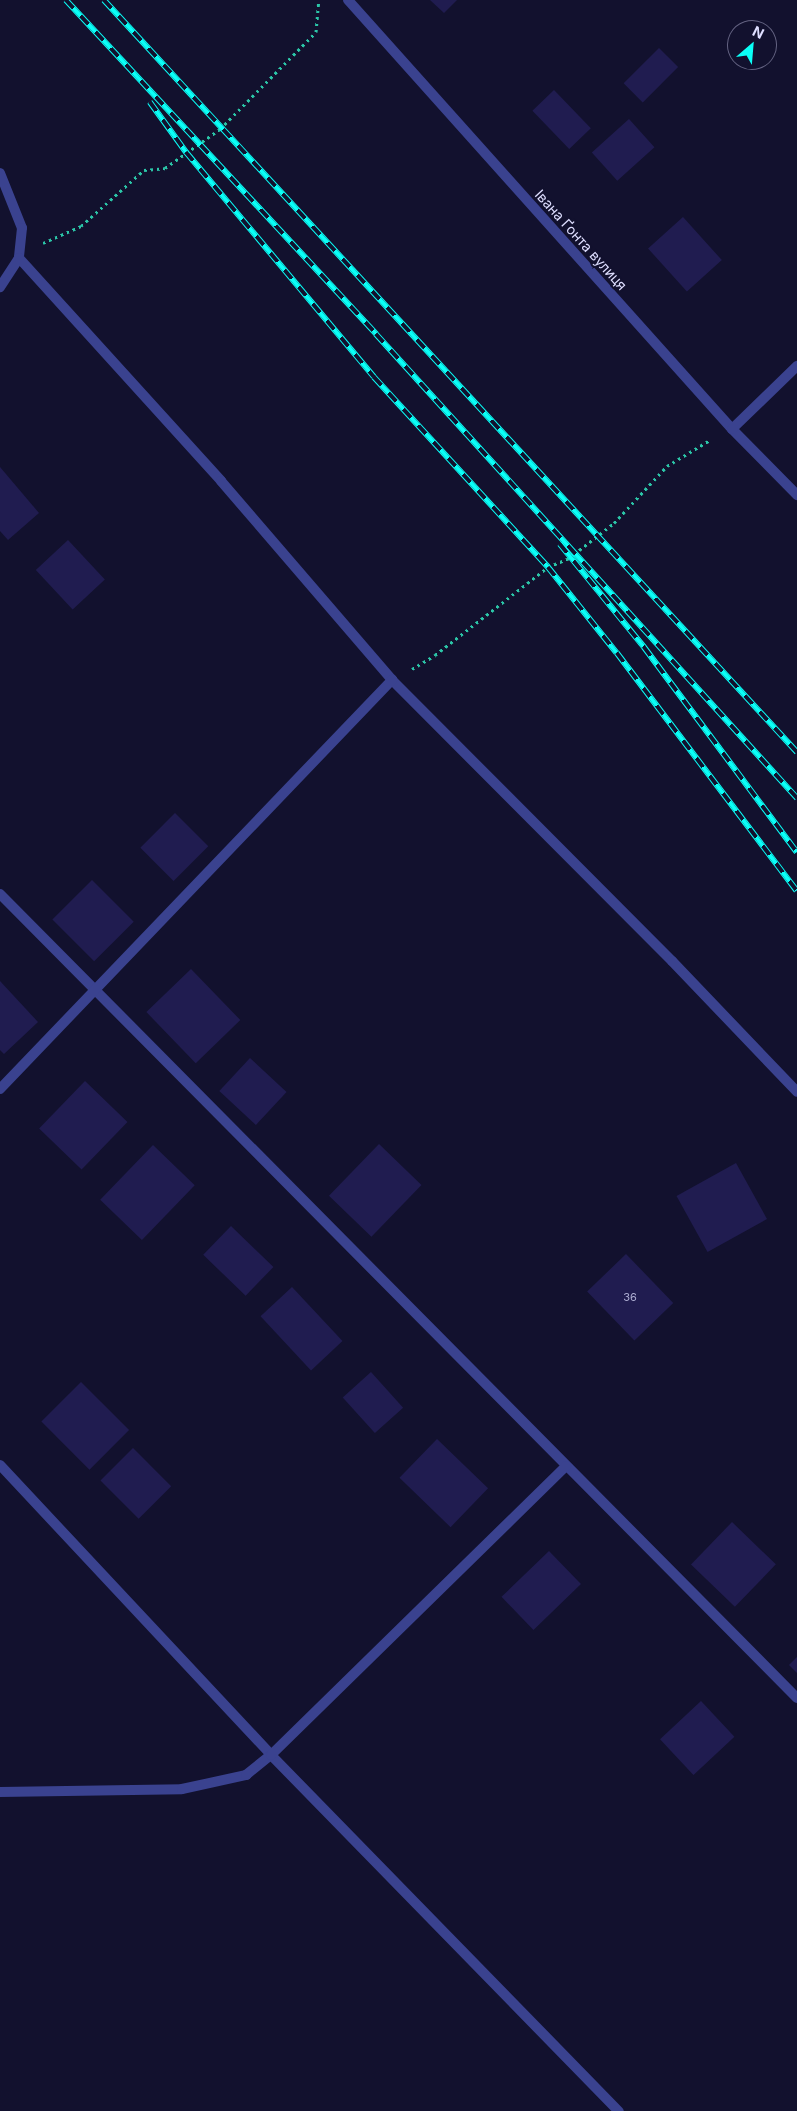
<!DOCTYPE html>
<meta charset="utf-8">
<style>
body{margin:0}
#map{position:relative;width:797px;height:2111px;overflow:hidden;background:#12112e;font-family:Inter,sans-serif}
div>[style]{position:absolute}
.building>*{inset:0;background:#201c50;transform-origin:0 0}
.path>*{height:3px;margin-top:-1.5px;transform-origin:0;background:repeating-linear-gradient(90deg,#2bc6a8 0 2.5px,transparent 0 6.5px)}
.minor>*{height:10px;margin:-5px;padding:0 5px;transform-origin:5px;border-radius:5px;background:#3a428f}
.rail>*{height:5.5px;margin-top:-2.75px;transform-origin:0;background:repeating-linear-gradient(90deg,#12112e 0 11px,#0afff7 0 22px);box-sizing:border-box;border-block:1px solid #0afff7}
span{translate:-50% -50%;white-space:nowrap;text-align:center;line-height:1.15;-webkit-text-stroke:4px #12112e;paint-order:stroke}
.number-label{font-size:11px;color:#aeaed3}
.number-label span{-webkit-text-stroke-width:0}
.street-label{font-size:14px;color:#dedeff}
.north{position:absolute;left:727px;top:20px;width:50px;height:50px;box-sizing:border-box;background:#12112e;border:1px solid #646382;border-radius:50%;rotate:27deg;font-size:14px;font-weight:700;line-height:20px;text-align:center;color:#dedeff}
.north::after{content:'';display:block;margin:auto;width:18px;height:22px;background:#0afff7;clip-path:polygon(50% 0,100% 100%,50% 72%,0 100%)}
</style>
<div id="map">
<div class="building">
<div style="clip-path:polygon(430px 0,457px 0,444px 13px)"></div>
<div style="left:659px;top:48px;width:27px;height:50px;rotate:45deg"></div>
<div style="left:554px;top:90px;width:53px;height:30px;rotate:46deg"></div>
<div style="left:629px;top:119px;width:38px;height:50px;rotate:48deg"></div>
<div style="left:683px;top:217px;width:58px;height:47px;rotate:48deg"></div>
<div style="clip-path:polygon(0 467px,39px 513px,8px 540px,0 531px)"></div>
<div style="left:68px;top:540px;width:54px;height:44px;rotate:47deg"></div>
<div style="left:175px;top:813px;width:47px;height:49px;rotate:45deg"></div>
<div style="left:92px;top:880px;width:59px;height:56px;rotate:45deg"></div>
<div style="left:191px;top:969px;width:71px;height:62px;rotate:46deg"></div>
<div style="clip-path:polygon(0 981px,38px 1022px,4px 1054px,0 1050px)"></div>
<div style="left:250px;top:1058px;width:50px;height:45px;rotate:43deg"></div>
<div style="left:85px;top:1081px;width:59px;height:66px;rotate:44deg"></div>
<div style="left:379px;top:1144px;width:59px;height:72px;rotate:44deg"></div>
<div style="left:153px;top:1145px;width:58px;height:76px;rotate:44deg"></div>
<div style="left:736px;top:1163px;width:64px;height:68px;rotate:61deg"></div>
<div style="left:231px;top:1226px;width:59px;height:40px;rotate:44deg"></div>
<div style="left:626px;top:1254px;width:68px;height:54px;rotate:46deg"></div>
<div style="left:292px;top:1287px;width:74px;height:43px;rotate:47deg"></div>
<div style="left:371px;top:1372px;width:48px;height:38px;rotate:48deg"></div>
<div style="left:81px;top:1382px;width:68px;height:56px;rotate:45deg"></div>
<div style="left:437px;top:1439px;width:71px;height:54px;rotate:44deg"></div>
<div style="left:133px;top:1448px;width:54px;height:46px;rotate:45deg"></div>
<div style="left:732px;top:1522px;width:61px;height:59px;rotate:44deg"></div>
<div style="left:549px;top:1551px;width:46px;height:66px;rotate:46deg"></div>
<div style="clip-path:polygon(797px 1657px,797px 1673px,789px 1665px)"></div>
<div style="left:701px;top:1701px;width:49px;height:56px;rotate:47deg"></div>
</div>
<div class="path">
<div style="left:43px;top:243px;width:42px;rotate:-24.1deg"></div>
<div style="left:81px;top:226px;width:84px;rotate:-41.6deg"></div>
<div style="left:144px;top:170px;width:21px;rotate:-5deg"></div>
<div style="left:165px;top:168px;width:67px;rotate:-35.3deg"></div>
<div style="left:220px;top:129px;width:136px;rotate:-45.3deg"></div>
<div style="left:316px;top:32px;width:32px;rotate:-85deg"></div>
<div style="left:412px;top:669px;width:27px;rotate:-31deg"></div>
<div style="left:435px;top:655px;width:143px;rotate:-37.9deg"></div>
<div style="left:548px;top:567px;width:23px;rotate:-23deg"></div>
<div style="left:569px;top:558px;width:57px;rotate:-37.9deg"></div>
<div style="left:614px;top:523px;width:78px;rotate:-47.1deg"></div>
<div style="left:667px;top:466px;width:50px;rotate:-31.2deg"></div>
</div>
<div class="minor">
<div style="left:348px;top:0;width:576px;rotate:48.17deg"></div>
<div style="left:732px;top:429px;width:93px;rotate:45.4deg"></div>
<div style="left:0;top:173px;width:59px;rotate:68.2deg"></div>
<div style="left:22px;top:228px;width:30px;rotate:96deg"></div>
<div style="left:19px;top:258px;width:35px;rotate:123deg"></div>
<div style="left:19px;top:258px;width:301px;rotate:47.8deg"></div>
<div style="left:221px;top:481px;width:262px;rotate:49.3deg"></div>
<div style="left:392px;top:680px;width:397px;rotate:45.1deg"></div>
<div style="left:672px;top:961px;width:181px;rotate:46.3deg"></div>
<div style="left:732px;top:429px;width:91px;rotate:-44.1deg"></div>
<div style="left:0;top:894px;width:1132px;rotate:45.25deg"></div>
<div style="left:0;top:1089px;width:567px;rotate:-46.22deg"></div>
<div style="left:0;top:1465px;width:397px;rotate:46.9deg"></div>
<div style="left:271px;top:1755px;width:498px;rotate:45.7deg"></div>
<div style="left:0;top:1792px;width:182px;rotate:-0.9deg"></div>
<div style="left:182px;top:1789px;width:66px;rotate:-12.3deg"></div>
<div style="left:246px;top:1775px;width:32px;rotate:-39deg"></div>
<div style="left:271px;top:1755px;width:413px;rotate:-44.4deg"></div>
</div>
<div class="rail">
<div style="left:66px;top:0;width:456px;rotate:47.1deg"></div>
<div style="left:376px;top:334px;width:627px;rotate:47.78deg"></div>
<div style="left:104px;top:0;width:1023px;rotate:47.34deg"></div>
<div style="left:150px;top:102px;width:62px;rotate:54.2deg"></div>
<div style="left:186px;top:152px;width:293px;rotate:50.1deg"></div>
<div style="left:374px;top:377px;width:258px;rotate:47.5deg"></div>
<div style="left:548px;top:567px;width:110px;rotate:51.3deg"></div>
<div style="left:617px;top:653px;width:298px;rotate:52.9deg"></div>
<div style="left:560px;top:544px;width:133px;rotate:50.8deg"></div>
<div style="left:644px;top:647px;width:256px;rotate:53.3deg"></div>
</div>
<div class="number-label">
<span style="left:630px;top:1297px">36</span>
</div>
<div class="street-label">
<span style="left:581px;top:240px;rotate:48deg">Івана Ґонта вулиця</span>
</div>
<div class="north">N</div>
</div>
